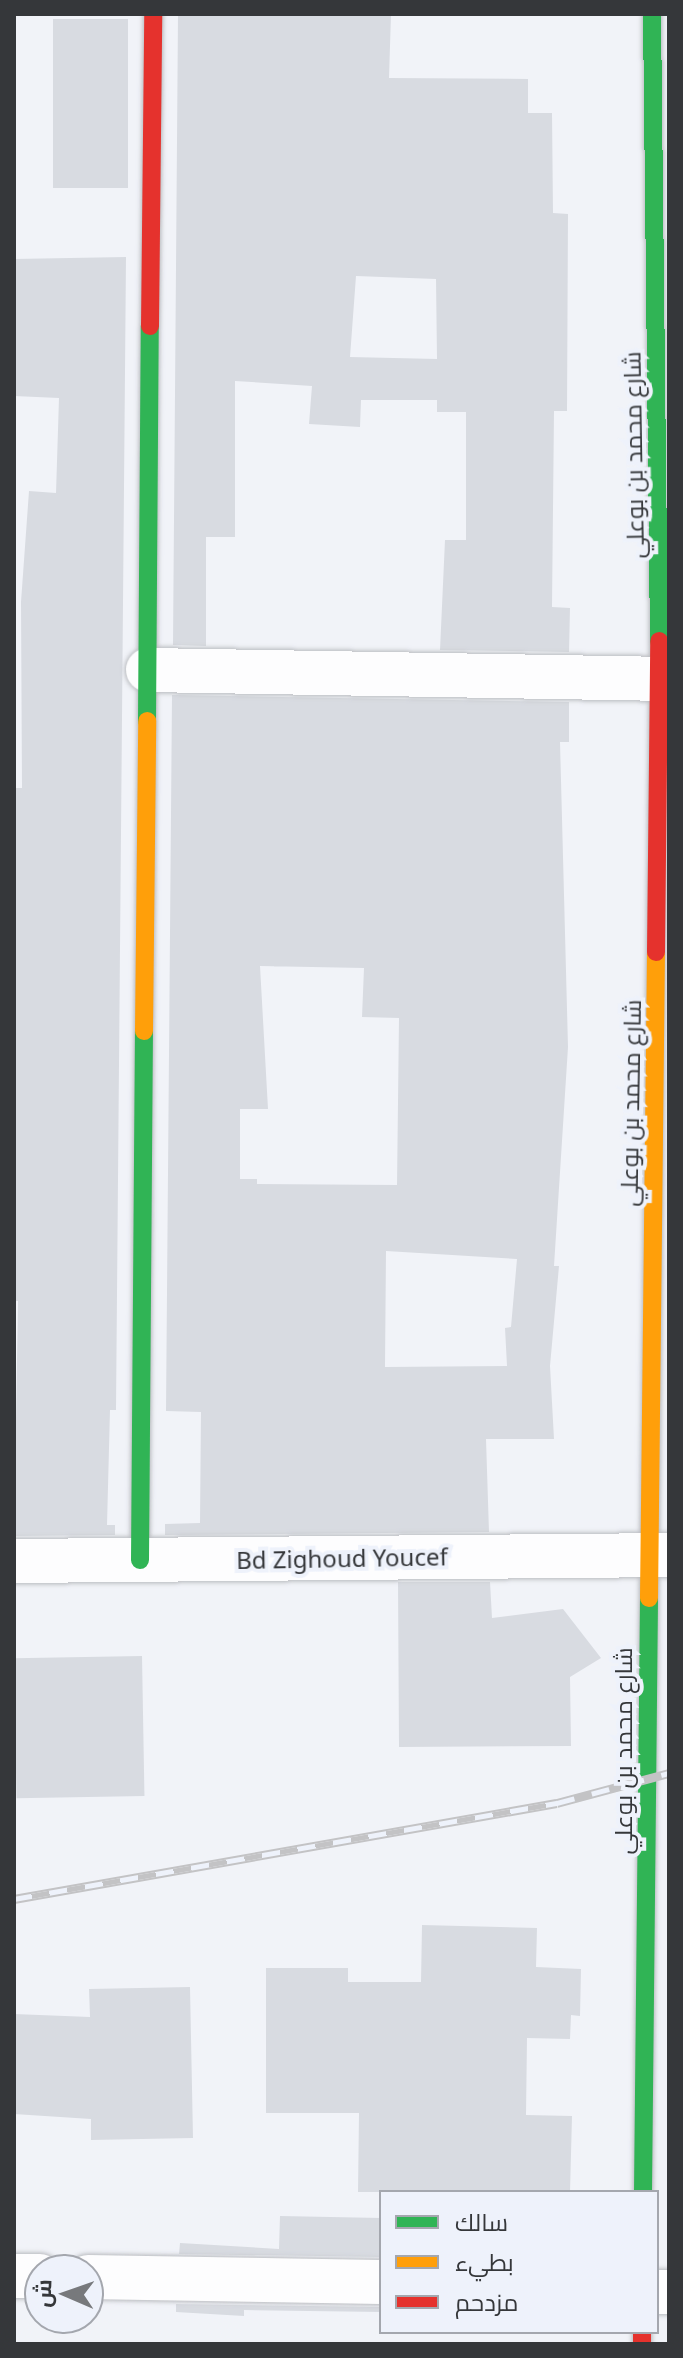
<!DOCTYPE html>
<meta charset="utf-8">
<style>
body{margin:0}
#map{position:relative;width:683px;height:2358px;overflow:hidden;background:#f1f3f8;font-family:"Noto Sans",Cairo,sans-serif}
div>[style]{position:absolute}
.building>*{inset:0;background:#d8dbe1;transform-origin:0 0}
.roads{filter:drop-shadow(0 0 2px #bcbec2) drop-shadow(0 0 2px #bcbec2)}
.street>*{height:44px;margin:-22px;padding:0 22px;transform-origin:22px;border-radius:22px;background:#fdfdfe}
.fast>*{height:18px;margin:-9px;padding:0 9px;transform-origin:9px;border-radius:9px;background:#30b455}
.slow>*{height:18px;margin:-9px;padding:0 9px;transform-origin:9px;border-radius:9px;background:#ff9f0a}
.jam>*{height:18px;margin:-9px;padding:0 9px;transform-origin:9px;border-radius:9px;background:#e5322d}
.rail>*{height:9px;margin-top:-4.5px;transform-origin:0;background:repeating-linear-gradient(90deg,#eef2fb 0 18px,#c3c3c5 0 36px);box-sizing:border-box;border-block:2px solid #c3c3c5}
span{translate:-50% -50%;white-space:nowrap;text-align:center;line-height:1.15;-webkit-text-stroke:8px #eef2fb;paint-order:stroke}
.street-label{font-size:24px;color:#35373a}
.frame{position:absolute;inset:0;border:16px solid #35373a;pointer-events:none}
.legend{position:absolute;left:379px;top:2190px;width:280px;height:144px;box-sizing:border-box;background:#eef2fb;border:2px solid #a4a7ae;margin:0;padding:10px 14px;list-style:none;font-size:24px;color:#35373a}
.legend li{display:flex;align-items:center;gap:16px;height:40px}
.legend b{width:40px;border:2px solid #a4a7ae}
.north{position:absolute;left:24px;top:2254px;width:80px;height:80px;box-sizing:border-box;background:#eef2fb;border:2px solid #a4a7ae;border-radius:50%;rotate:272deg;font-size:22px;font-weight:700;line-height:32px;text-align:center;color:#35373a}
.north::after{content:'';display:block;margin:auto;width:28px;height:36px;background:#77797c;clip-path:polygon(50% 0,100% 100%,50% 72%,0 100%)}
</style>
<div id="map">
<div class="building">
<div style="clip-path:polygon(evenodd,178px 14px,391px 14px,389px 78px,528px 79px,528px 113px,552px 113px,553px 213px,568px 214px,567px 411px,554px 411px,552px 607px,570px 608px,569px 652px,440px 650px,445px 540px,466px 540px,466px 412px,437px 412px,437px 400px,361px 400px,360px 427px,309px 424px,312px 386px,235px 381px,235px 537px,206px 537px,206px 646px,173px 645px,178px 14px,356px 276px,436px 279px,437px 359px,350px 357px,356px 276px)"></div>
<div style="left:53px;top:19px;width:75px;height:169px"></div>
<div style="clip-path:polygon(126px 257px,116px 1410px,110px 1410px,107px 1525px,115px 1525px,115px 1535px,14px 1536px,18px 1301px,14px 1301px,14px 788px,22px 788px,21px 602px,29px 491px,56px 493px,59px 398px,14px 396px,14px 259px)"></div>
<div style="clip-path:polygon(evenodd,172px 695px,569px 702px,569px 742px,560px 742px,568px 1047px,554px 1266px,559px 1266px,550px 1366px,554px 1439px,486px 1439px,489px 1532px,165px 1535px,165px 1524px,200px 1523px,201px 1412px,166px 1411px,172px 695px,260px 966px,364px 968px,362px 1017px,399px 1018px,397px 1185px,257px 1184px,257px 1179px,240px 1179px,240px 1109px,268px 1109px,260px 966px,172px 695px,386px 1251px,517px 1259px,511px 1327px,505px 1328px,507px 1366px,385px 1367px,386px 1251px)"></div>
<div style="clip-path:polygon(398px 1582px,490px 1582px,492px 1618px,563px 1609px,601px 1658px,570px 1677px,571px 1746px,399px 1747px)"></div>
<div style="left:142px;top:1656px;width:140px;height:128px;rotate:89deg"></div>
<div style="clip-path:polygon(422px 1925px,537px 1928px,536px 1967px,581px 1969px,580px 2016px,571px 2015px,570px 2039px,527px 2038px,526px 2115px,572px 2116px,570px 2192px,358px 2192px,359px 2113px,266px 2113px,266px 1968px,348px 1968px,348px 1982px,421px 1982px)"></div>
<div style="clip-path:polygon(190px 1987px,193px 2138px,91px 2140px,91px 2119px,14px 2114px,14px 2014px,90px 2017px,89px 1989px)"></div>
<div style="clip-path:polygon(280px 2216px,381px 2218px,381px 2257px,179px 2254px,180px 2243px,279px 2249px)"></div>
<div style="clip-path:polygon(176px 2304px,381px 2307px,381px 2312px,244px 2310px,244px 2316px,176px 2312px)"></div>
</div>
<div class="roads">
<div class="street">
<div style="left:148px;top:670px;width:521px;rotate:0.99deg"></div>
<div style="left:14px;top:1561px;width:655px;rotate:-0.52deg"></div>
<div style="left:14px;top:2276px;width:26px"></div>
<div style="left:88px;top:2277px;width:293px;rotate:1deg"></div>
<div style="left:657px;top:2292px;width:12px"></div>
</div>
<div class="fast">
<div style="left:652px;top:14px;width:627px;rotate:89.36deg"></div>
<div style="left:147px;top:721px;width:395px;rotate:-89.6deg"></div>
<div style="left:140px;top:1560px;width:529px;rotate:-89.57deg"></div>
<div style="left:643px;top:2192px;width:594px;rotate:-89.42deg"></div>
</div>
<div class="slow">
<div style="left:144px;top:1031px;width:310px;rotate:-89.4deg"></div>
<div style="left:649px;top:1598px;width:646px;rotate:-89.38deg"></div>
</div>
<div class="jam">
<div style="left:150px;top:326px;width:312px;rotate:-89.4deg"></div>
<div style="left:656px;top:952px;width:311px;rotate:-89.4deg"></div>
<div style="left:642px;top:2332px;width:12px;rotate:90deg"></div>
</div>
</div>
<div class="rail">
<div style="left:14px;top:1899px;width:551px;rotate:-10.03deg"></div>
<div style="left:557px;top:1803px;width:116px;rotate:-15deg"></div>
</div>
<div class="street-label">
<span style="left:633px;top:455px;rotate:-91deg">شارع محمد بن بوعلي</span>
<span style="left:630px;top:1103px;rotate:-89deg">شارع محمد بن بوعلي</span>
<span style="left:342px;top:1558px;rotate:-1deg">Bd Zighoud Youcef</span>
<span style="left:623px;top:1751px;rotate:-90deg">شارع محمد بن بوعلي</span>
</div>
<div class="frame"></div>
<ul class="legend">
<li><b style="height:10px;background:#30b455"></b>سالك</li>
<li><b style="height:10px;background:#ff9f0a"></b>بطيء</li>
<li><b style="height:10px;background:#e5322d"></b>مزدحم</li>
</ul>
<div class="north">ش</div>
</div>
